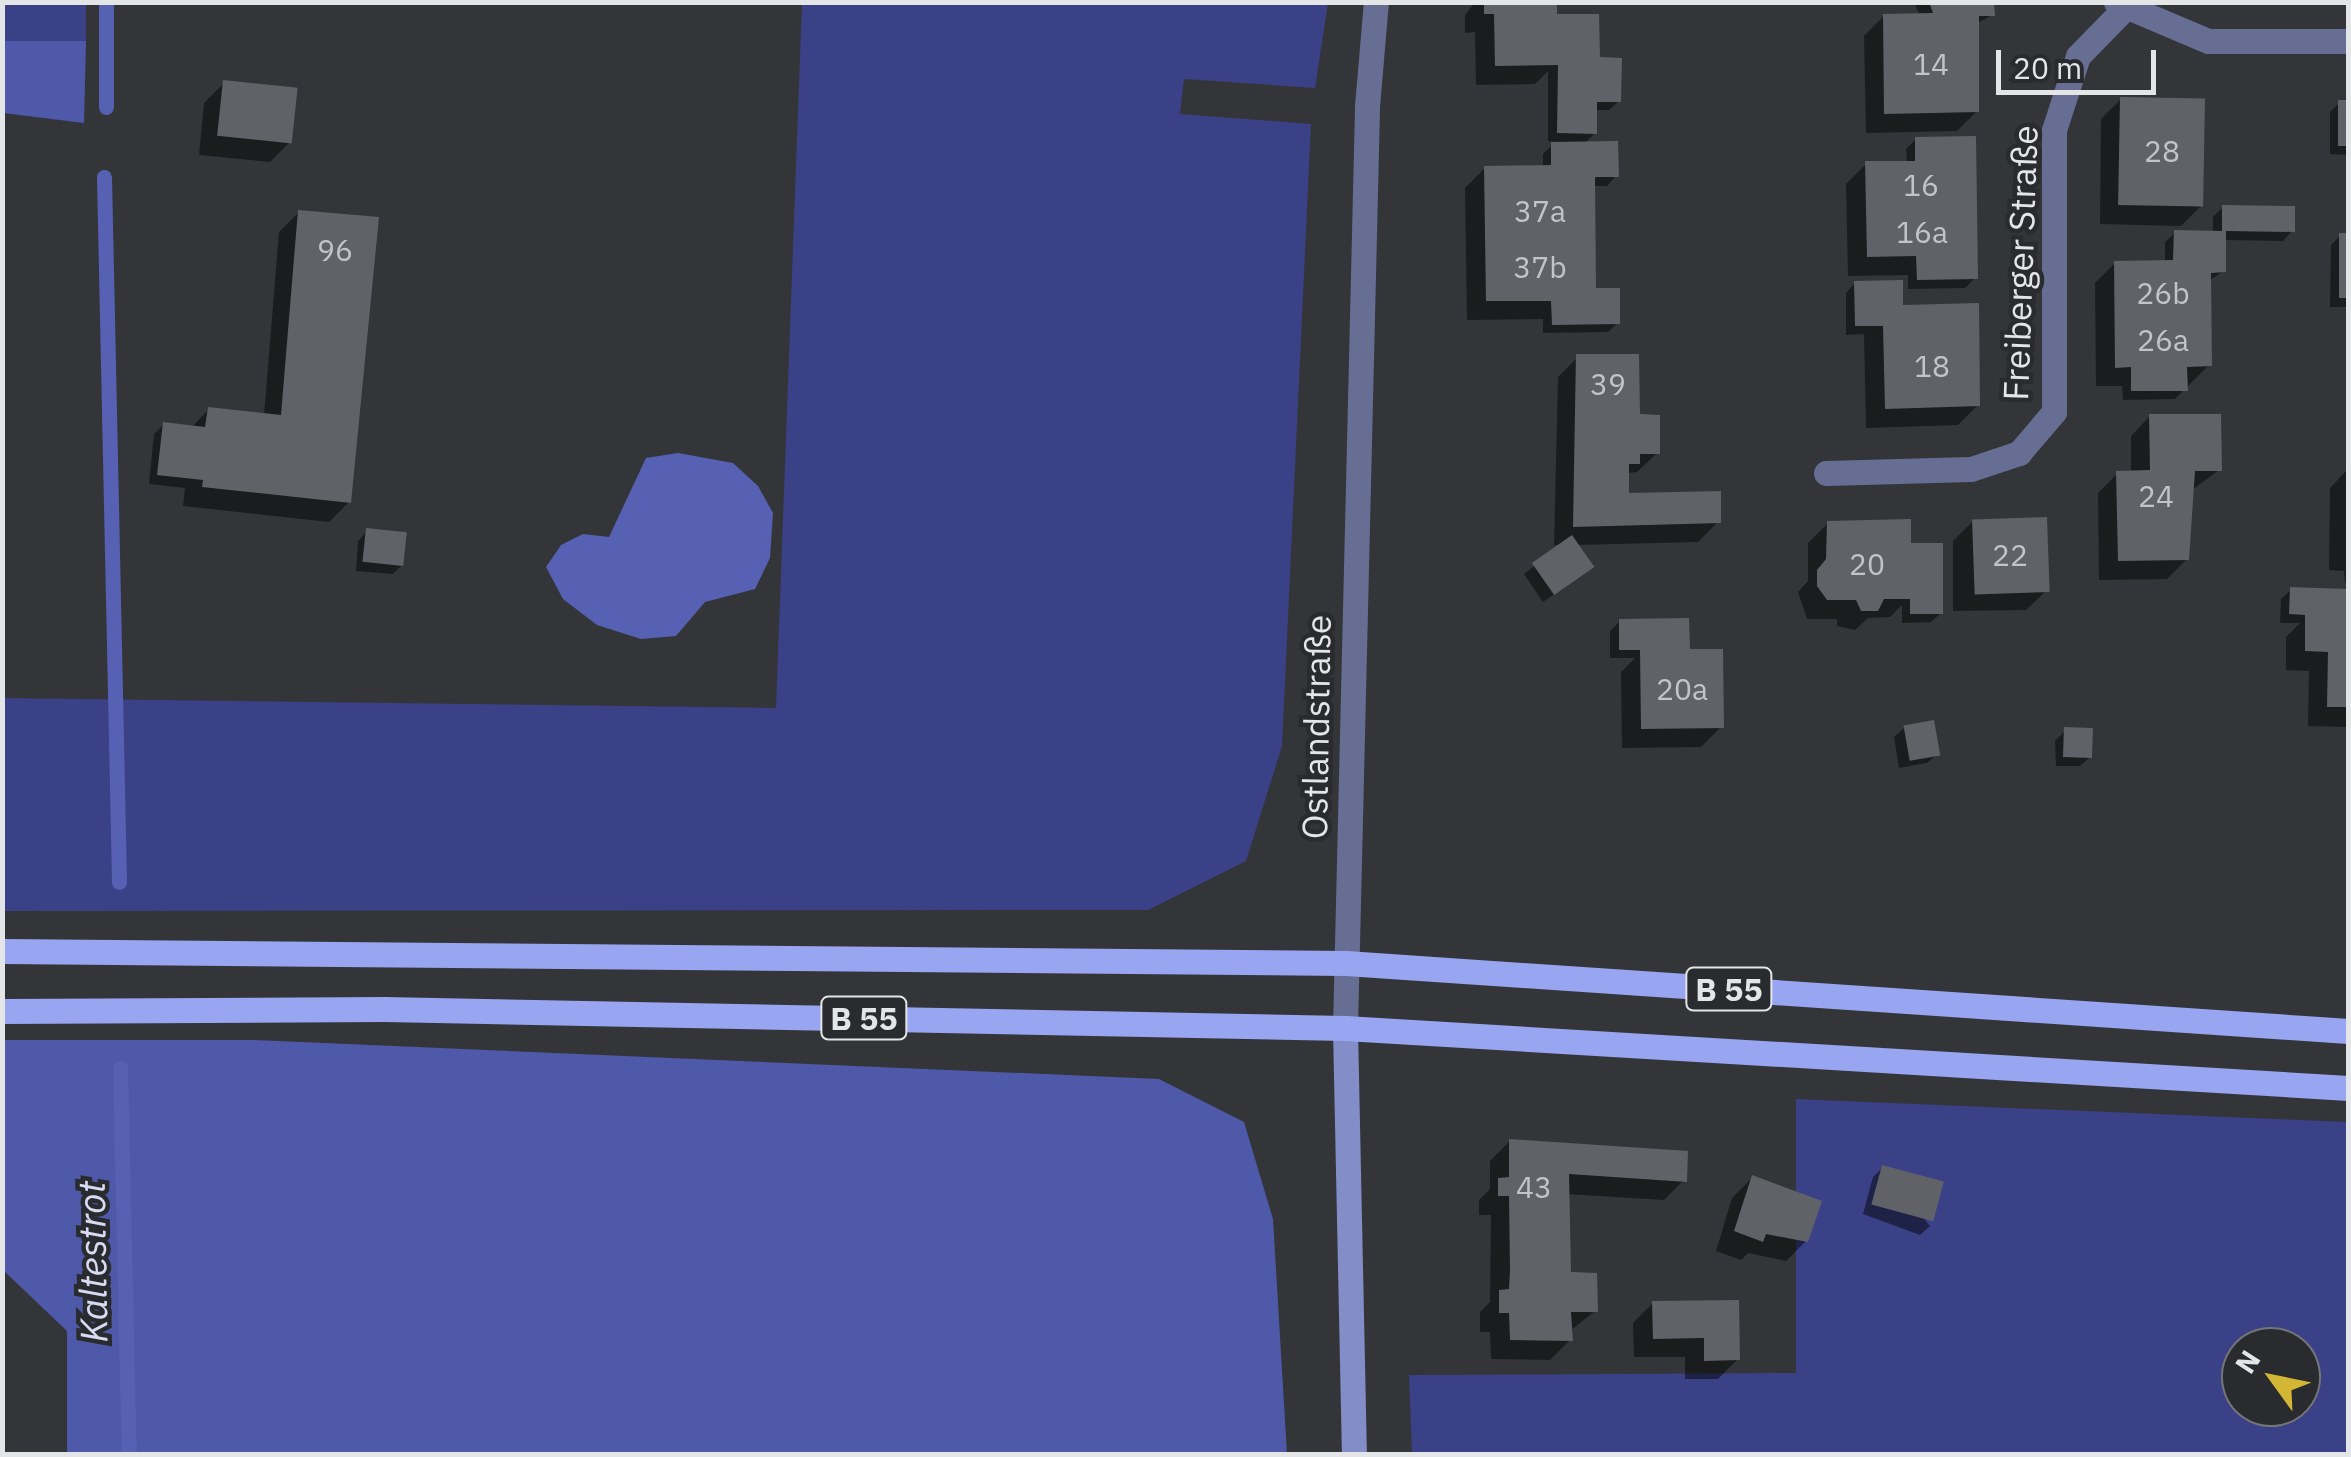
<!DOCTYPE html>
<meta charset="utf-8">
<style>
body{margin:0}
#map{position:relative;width:2351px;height:1457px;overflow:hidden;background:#343539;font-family:"IBM Plex Sans",sans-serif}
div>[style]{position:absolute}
.green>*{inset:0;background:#3a4186;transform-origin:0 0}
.forest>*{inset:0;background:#4f59aa}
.water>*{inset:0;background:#5761b3}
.shadow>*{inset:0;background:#0007}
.stream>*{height:15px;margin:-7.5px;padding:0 7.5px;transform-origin:7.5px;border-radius:7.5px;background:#5761b3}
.building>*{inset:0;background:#616267;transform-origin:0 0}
.minor>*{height:25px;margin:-12.5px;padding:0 12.5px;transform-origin:12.5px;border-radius:12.5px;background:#676e93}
.tertiary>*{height:25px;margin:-12.5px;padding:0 12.5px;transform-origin:12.5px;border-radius:12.5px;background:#676e93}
.secondary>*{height:25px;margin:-12.5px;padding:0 12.5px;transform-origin:12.5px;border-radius:12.5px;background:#838dc8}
.primary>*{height:25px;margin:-12.5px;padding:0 12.5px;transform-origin:12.5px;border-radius:12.5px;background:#98a5f0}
span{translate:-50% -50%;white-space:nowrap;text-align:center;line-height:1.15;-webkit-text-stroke:9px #2a2b2e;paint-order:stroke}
.number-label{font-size:30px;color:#c3c4c7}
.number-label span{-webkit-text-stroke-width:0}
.shield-label span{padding:2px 8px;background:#2a2b2e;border:2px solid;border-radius:8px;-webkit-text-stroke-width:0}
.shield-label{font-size:32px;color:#e4e5e7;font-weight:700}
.street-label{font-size:35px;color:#e4e5e7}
.water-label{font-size:38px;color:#d7dcf3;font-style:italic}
.frame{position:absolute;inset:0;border:5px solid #e4e5e7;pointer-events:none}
.north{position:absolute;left:2221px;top:1327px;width:100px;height:100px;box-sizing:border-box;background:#2a2b2e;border:2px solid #747578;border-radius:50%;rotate:303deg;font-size:28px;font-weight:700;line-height:40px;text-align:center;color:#e4e5e7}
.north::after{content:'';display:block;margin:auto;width:35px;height:45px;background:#d3b635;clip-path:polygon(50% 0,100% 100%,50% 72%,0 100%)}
.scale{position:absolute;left:1996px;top:50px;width:160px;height:45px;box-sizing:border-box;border:5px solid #e4e5e7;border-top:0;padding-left:12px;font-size:30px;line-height:35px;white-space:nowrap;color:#e4e5e7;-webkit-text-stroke:8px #2a2b2e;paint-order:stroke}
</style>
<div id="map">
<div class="green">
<div style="left:3px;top:3px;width:83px;height:38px"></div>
<div style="clip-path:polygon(802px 3px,1328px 3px,1315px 88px,1184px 79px,1180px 114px,1311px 124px,1282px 746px,1246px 861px,1148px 910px,3px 911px,3px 698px,776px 708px)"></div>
<div style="clip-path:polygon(evenodd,1796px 1099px,2348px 1122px,2348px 1454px,1412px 1454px,1409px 1375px,1796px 1373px,1796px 1099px,2241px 1347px,2301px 1347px,2301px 1407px,2241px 1407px,2241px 1347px)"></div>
</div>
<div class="forest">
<div style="clip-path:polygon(3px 41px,86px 41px,84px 123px,3px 113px)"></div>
<div style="clip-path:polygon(2px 1040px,254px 1040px,1159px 1079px,1244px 1122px,1273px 1219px,1287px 1454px,67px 1454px,67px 1331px,3px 1270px)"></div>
</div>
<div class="water">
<div style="clip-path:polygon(678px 453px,733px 463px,758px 486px,773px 513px,770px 558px,755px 589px,705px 602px,676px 636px,641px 639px,597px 625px,563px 599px,546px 567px,561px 545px,583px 534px,609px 537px,646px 458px)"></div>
</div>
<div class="shadow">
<div style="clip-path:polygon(1475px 2px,1554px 2px,1555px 17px,1597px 60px,1619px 101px,1609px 110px,1595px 110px,1595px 133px,1584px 144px,1616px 176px,1607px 186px,1592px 186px,1594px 294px,1617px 323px,1608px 332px,1543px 333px,1543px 319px,1467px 320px,1465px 188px,1485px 168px,1543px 167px,1543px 154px,1555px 142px,1548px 141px,1548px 71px,1535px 84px,1476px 85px,1475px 32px,1465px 33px,1465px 15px)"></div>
<div style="clip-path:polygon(1914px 2px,1992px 2px,1992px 15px,1976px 24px,1977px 111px,1957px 131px,1866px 133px,1864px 36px,1884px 16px,1920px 16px)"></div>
<div style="clip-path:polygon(224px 83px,290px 142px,270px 162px,199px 155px,204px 103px)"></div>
<div style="clip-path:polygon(2121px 99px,2201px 206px,2181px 226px,2100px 224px,2101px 119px)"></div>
<div style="clip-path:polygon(2339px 103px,2348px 103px,2348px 155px,2330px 154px,2330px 112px)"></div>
<div style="clip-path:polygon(1916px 139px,1975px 278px,1965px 288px,1908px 289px,1908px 275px,1848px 276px,1846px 184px,1866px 164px,1907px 163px,1906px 149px)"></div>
<div style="clip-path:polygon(2223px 207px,2292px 231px,2283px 241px,2223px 240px,2224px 271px,2208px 281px,2209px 365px,2175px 399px,2123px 400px,2122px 386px,2096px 386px,2095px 283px,2115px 263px,2165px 263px,2165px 242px,2175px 233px,2213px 233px,2213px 217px)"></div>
<div style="clip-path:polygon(299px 212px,349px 502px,329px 522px,183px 506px,185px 488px,149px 484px,154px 434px,164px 424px,191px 428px,209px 409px,264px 416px,279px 232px)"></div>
<div style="clip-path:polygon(2340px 236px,2348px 236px,2348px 307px,2330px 307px,2331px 245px)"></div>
<div style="clip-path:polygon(1855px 283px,1900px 307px,1978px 405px,1958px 425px,1866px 428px,1864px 334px,1846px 335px,1846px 293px)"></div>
<div style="clip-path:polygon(1578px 357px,1637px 417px,1657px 453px,1637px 472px,1628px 473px,1626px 496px,1718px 522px,1698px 542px,1576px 545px,1581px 576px,1543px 602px,1524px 574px,1562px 545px,1554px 545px,1558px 377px)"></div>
<div style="clip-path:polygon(2150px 416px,2219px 470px,2192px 490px,2187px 559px,2167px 579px,2099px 580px,2098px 493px,2118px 473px,2131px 473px,2131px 436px)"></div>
<div style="clip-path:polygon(2348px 469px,2348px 583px,2345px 583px,2344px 571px,2329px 570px,2330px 488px)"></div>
<div style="clip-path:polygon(1973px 521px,2046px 591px,2026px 610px,1953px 611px,1953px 541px)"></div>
<div style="clip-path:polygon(1828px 523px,1909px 546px,1941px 613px,1931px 622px,1902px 623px,1902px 605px,1890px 617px,1868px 618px,1855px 630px,1837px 626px,1837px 619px,1807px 619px,1798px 592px,1808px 581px,1808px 543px)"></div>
<div style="clip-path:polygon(367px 531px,403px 564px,393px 574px,356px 571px,358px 541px)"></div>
<div style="clip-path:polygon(2291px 590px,2348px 592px,2348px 727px,2308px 726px,2309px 671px,2286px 670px,2286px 637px,2300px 623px,2280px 623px,2281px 599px)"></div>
<div style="clip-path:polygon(1620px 621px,1687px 651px,1721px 727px,1701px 747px,1622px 748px,1621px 672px,1635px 658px,1610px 658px,1610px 631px)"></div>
<div style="clip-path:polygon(1904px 728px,1937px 754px,1927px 763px,1899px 768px,1894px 737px)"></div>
<div style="clip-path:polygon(2065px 731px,2090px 757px,2080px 766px,2056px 766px,2055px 741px)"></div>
<div style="clip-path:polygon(1510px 1141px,1684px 1180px,1664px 1200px,1567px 1194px,1568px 1275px,1595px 1311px,1570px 1331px,1570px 1340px,1550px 1360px,1491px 1359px,1490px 1332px,1480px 1332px,1480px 1312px,1490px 1302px,1491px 1215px,1479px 1215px,1479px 1200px,1490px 1189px,1490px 1161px)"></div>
<div style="clip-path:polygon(1882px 1168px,1930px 1226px,1920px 1235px,1863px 1214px,1873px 1177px)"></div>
<div style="clip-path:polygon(1752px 1178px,1806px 1241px,1786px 1261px,1748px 1253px,1741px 1260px,1716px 1251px,1732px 1198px)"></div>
<div style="clip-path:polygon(1653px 1303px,1738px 1359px,1718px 1379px,1685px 1379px,1685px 1357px,1634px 1357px,1633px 1323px)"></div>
</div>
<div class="stream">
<div style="left:106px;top:107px;width:105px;rotate:-90deg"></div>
<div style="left:104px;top:177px;width:705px;rotate:88.78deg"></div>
<div style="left:120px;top:1068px;width:386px;rotate:88.7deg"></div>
</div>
<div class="building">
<div style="clip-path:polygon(1484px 2px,1557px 2px,1557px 14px,1599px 14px,1600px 57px,1622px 58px,1621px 102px,1597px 102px,1597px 134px,1557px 133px,1558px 65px,1495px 66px,1494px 14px,1484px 14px)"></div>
<div style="clip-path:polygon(1929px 2px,1994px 2px,1995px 16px,1979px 16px,1979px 112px,1884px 114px,1883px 14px,1933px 13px)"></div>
<div style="left:223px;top:80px;width:75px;height:56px;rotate:6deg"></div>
<div style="left:2120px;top:97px;width:85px;height:108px;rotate:1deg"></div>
<div style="left:2338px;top:100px;width:10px;height:46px"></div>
<div style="clip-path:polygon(1976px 136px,1978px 279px,1917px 280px,1916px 256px,1867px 257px,1865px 161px,1915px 161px,1915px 137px)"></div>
<div style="clip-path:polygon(1618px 141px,1619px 177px,1595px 177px,1596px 288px,1620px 288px,1620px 324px,1552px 325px,1551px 301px,1486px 301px,1484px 166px,1551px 165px,1551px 142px)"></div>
<div style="clip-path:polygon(2222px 205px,2295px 206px,2295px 232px,2226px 231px,2226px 272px,2211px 273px,2212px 366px,2187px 367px,2188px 391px,2131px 391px,2131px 367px,2115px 368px,2114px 261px,2173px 260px,2174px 230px,2222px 231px)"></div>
<div style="clip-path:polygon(298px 210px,379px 217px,351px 503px,202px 487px,203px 480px,157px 475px,163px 422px,205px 427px,208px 407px,281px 415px)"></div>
<div style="left:2339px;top:233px;width:9px;height:65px"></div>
<div style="clip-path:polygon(1903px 280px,1903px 305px,1979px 303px,1980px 406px,1885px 409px,1883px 326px,1855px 326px,1854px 281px)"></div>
<div style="clip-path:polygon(1576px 354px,1639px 354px,1640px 414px,1660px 415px,1660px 454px,1640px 454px,1640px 464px,1629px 464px,1629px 493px,1721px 491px,1721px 523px,1573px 527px)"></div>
<div style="clip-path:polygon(2149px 414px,2221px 414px,2222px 471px,2195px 471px,2189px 560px,2118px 561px,2116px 471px,2150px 470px)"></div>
<div style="left:2047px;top:517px;width:75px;height:75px;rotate:88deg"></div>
<div style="clip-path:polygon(1911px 519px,1911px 543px,1943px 543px,1943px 614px,1910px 614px,1910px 599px,1884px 599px,1878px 611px,1861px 611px,1856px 600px,1827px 600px,1817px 586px,1817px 570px,1826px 559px,1827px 521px)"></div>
<div style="left:366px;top:528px;width:41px;height:34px;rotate:6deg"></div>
<div style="left:1572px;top:535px;width:39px;height:49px;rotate:55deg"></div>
<div style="clip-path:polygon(2290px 587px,2348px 589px,2348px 707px,2327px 707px,2328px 652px,2305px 651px,2305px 615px,2289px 614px)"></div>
<div style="clip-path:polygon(1689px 618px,1690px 649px,1723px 649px,1724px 728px,1641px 729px,1640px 650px,1619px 650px,1619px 619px)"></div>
<div style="left:1934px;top:720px;width:36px;height:31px;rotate:80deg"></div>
<div style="left:2093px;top:728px;width:30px;height:29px;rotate:92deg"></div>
<div style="clip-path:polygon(1509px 1139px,1688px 1151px,1687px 1182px,1569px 1174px,1571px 1272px,1597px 1273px,1598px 1312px,1571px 1312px,1573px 1341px,1510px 1340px,1509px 1313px,1499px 1313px,1499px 1290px,1509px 1289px,1510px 1270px,1509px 1196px,1498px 1196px,1498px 1178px,1509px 1177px)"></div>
<div style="left:1882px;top:1165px;width:64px;height:41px;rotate:15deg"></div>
<div style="clip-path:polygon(1752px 1175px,1822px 1201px,1808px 1242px,1766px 1234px,1763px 1242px,1734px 1231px)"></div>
<div style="clip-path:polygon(1739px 1300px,1740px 1360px,1704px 1361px,1704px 1338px,1653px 1339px,1652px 1301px)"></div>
</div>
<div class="minor">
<div style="left:2116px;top:2px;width:100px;rotate:23deg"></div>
<div style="left:2208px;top:41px;width:140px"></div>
<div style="left:1826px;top:473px;width:145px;rotate:-1.6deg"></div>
<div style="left:1971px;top:469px;width:51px;rotate:-18.4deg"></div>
<div style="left:2019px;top:453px;width:54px;rotate:-49.5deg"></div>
<div style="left:2054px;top:412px;width:282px;rotate:-90deg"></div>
<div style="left:2054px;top:130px;width:78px;rotate:-72deg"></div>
<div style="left:2078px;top:56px;width:64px;rotate:-45.6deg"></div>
</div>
<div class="tertiary">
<div style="left:1345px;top:1028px;width:922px;rotate:-88.63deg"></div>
<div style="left:1367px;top:106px;width:104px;rotate:-85.1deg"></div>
</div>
<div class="secondary">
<div style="left:1345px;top:1028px;width:426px;rotate:88.8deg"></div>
</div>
<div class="primary">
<div style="left:2px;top:951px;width:1344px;rotate:0.51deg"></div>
<div style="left:1346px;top:963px;width:1004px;rotate:3.88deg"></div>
<div style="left:2px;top:1011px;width:382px;rotate:-0.3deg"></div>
<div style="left:384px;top:1009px;width:961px;rotate:1.13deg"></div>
<div style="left:1345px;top:1028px;width:1005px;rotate:3.42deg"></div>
</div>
<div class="number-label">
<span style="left:1931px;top:64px">14</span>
<span style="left:2162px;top:151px">28</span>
<span style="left:1921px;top:185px">16</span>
<span style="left:1540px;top:211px">37a</span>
<span style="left:1922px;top:232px">16a</span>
<span style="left:335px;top:250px">96</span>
<span style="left:1540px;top:267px">37b</span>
<span style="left:2163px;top:293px">26b</span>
<span style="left:2163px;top:340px">26a</span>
<span style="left:1932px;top:366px">18</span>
<span style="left:1608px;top:384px">39</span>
<span style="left:2156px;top:496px">24</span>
<span style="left:2010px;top:555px">22</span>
<span style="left:1867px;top:564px">20</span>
<span style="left:1682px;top:689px">20a</span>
<span style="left:1534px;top:1187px">43</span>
</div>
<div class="shield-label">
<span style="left:1729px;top:989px">B 55</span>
<span style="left:864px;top:1018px">B 55</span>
</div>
<div class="street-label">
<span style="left:2020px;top:263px;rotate:-88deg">Freiberger Straße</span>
<span style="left:1316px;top:727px;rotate:-89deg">Ostlandstraße</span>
</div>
<div class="water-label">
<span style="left:92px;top:1262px;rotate:-91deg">Kaltestrot</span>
</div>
<div class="frame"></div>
<div class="north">N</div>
<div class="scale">20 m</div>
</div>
